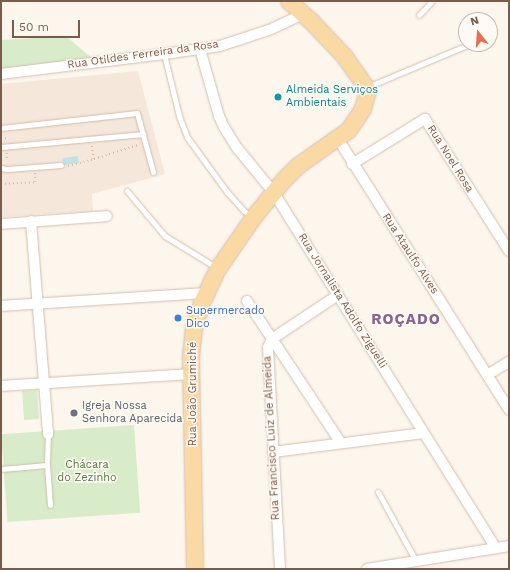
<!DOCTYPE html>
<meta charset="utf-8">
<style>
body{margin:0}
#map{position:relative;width:510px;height:570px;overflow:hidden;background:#fdf6ec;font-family:"Work Sans",sans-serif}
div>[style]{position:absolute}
.residential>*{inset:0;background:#f5e8da}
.green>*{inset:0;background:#d8ecc9;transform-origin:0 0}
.water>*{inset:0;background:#bfe3e8;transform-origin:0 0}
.path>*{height:1.5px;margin-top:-0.75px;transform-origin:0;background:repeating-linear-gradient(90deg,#d9b8a5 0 1px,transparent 0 4px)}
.roads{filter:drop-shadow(0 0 1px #d1beb0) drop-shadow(0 0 1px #d1beb0)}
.lane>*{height:5px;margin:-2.5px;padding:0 2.5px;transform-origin:2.5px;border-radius:2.5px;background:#fff}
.street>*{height:10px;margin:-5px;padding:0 5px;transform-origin:5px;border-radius:5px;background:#fff}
.primary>*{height:16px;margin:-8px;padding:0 8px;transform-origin:8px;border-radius:8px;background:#fbd9a5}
.dots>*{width:11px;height:11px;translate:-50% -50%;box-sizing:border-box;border:2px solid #fffaf3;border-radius:50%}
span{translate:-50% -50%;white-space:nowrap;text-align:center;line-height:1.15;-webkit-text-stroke:3px #fffaf3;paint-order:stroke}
.street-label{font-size:11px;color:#7a5c4d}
.culture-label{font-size:11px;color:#0d838f}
.left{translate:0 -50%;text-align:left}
.shop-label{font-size:11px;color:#366cbe}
.worship-label{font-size:11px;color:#5b616d}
.park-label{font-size:11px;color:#537a41}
.district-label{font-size:15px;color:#846695;font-weight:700;letter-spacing:1px}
.frame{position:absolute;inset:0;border:2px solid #7a5c4d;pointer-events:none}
.north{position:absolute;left:458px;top:12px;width:40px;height:40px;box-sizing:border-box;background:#fffaf3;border:1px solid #cabbb1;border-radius:50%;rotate:343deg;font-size:11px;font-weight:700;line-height:16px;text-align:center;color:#7a5c4d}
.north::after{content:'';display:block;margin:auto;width:14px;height:18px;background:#e76f51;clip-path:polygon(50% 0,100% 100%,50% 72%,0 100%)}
.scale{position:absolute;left:12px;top:20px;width:68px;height:18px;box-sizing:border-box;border:2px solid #7a5c4d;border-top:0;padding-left:5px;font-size:12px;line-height:14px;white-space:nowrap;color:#7a5c4d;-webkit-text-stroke:3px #fffaf3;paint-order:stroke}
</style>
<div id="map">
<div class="residential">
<div style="clip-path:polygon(138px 71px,165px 174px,92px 194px,93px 211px,1px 217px,1px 84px)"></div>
</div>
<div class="green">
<div style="clip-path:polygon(66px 36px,93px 59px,1px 70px,1px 40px)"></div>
<div style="left:37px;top:390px;width:29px;height:15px;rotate:86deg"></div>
<div style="left:134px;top:425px;width:88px;height:133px;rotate:86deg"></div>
</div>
<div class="water">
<div style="left:78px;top:156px;width:7px;height:16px;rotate:82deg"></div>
</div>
<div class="path">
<div style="left:1px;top:139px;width:6px;rotate:-9deg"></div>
<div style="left:92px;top:146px;width:13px;rotate:81deg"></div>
<div style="left:94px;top:159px;width:46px;rotate:-17.7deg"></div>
<div style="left:7px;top:153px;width:8px;rotate:90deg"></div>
<div style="left:68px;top:166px;width:27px;rotate:-15deg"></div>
<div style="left:1px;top:184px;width:34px;rotate:-3deg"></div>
<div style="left:35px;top:182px;width:9px;rotate:-90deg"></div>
</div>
<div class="roads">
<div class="lane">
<div style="left:419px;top:15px;width:19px;rotate:-47deg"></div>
<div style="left:164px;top:54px;width:64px;rotate:76.4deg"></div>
<div style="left:179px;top:116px;width:22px;rotate:69deg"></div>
<div style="left:187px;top:137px;width:68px;rotate:54deg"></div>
<div style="left:227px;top:192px;width:25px;rotate:48deg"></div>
<div style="left:244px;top:211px;width:9px;rotate:32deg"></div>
<div style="left:367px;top:87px;width:112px;rotate:-22.7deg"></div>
<div style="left:1px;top:128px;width:137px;rotate:-6.3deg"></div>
<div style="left:137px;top:113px;width:61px;rotate:74.8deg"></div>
<div style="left:1px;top:147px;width:143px;rotate:-5.2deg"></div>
<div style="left:1px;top:168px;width:6px;rotate:9deg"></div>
<div style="left:7px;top:169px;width:54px;rotate:-4.2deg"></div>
<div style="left:127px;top:191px;width:59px;rotate:49.8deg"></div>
<div style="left:165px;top:236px;width:61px;rotate:31.6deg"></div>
<div style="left:48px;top:434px;width:31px;rotate:92deg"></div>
<div style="left:47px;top:465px;width:40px;rotate:85.7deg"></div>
<div style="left:1px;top:469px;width:46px;rotate:-5deg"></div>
<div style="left:378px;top:492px;width:79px;rotate:61.2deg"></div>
</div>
<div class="street">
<div style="left:200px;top:49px;width:70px;rotate:74.2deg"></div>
<div style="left:219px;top:116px;width:12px;rotate:66deg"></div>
<div style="left:224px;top:127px;width:26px;rotate:58deg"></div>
<div style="left:238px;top:149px;width:57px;rotate:50.7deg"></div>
<div style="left:274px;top:193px;width:419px;rotate:58deg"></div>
<div style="left:1px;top:74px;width:164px;rotate:-7deg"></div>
<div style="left:164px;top:54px;width:57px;rotate:-8.1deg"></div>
<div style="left:220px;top:46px;width:52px;rotate:-18.1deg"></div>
<div style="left:269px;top:30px;width:38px;rotate:-25deg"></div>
<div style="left:338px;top:139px;width:320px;rotate:57.7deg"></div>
<div style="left:352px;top:164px;width:86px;rotate:-31.7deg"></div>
<div style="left:425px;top:119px;width:156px;rotate:57.5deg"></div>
<div style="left:31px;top:221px;width:214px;rotate:85.4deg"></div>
<div style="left:1px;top:224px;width:106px;rotate:-4.3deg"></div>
<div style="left:247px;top:301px;width:170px;rotate:56.5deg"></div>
<div style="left:1px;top:306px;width:205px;rotate:-3.6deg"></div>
<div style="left:487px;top:375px;width:26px;rotate:-31deg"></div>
<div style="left:1px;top:386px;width:190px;rotate:-3.6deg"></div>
<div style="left:273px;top:452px;width:152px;rotate:-7.2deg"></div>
<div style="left:280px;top:569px;width:222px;rotate:-93.1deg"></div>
<div style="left:268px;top:347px;width:9px;rotate:-63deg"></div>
<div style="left:272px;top:339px;width:79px;rotate:-33.7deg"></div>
<div style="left:367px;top:569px;width:144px;rotate:-9.2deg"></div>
</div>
<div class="primary">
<div style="left:195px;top:569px;width:213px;rotate:-91.1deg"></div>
<div style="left:191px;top:356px;width:28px;rotate:-84deg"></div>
<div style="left:194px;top:328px;width:26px;rotate:-72deg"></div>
<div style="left:202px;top:303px;width:38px;rotate:-65deg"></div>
<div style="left:218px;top:269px;width:63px;rotate:-55.3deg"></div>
<div style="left:254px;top:217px;width:48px;rotate:-51deg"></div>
<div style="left:284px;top:180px;width:20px;rotate:-45deg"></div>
<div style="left:298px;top:166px;width:62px;rotate:-35.2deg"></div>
<div style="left:349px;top:130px;width:25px;rotate:-56deg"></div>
<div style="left:363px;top:109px;width:16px;rotate:-75deg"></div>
<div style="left:367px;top:94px;width:7px;rotate:-98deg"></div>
<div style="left:366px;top:87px;width:35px;rotate:-125deg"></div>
<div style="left:346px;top:58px;width:50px;rotate:-133.4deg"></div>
<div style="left:312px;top:22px;width:31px;rotate:-138deg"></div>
</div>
</div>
<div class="dots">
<div style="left:278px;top:97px;background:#0f9aa8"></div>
<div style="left:178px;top:318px;background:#3f7fe0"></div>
<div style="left:74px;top:413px;background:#6b7280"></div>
</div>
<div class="street-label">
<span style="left:143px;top:55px;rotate:-8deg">Rua Otildes Ferreira da Rosa</span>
<span style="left:450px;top:159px;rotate:58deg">Rua Noel Rosa</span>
<span style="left:410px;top:254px;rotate:57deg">Rua Ataulfo Alves</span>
<span style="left:342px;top:301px;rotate:58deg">Rua Jornalista Adolfo Ziguelli</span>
<span style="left:193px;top:394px;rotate:-90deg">Rua João Grumiché</span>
<span style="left:272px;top:438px;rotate:-93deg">Rua Francisco Luiz de Almeida</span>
</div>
<div class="culture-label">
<span class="left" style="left:286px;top:97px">Almeida Serviços<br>Ambientais</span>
</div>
<div class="shop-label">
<span class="left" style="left:186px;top:318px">Supermercado<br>Dico</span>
</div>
<div class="worship-label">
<span class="left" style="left:82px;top:413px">Igreja Nossa<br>Senhora Aparecida</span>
</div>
<div class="park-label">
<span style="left:87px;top:472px">Chácara<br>do Zezinho</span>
</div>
<div class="district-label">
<span style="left:406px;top:320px">ROÇADO</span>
</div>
<div class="frame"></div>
<div class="north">N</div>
<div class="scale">50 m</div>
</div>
